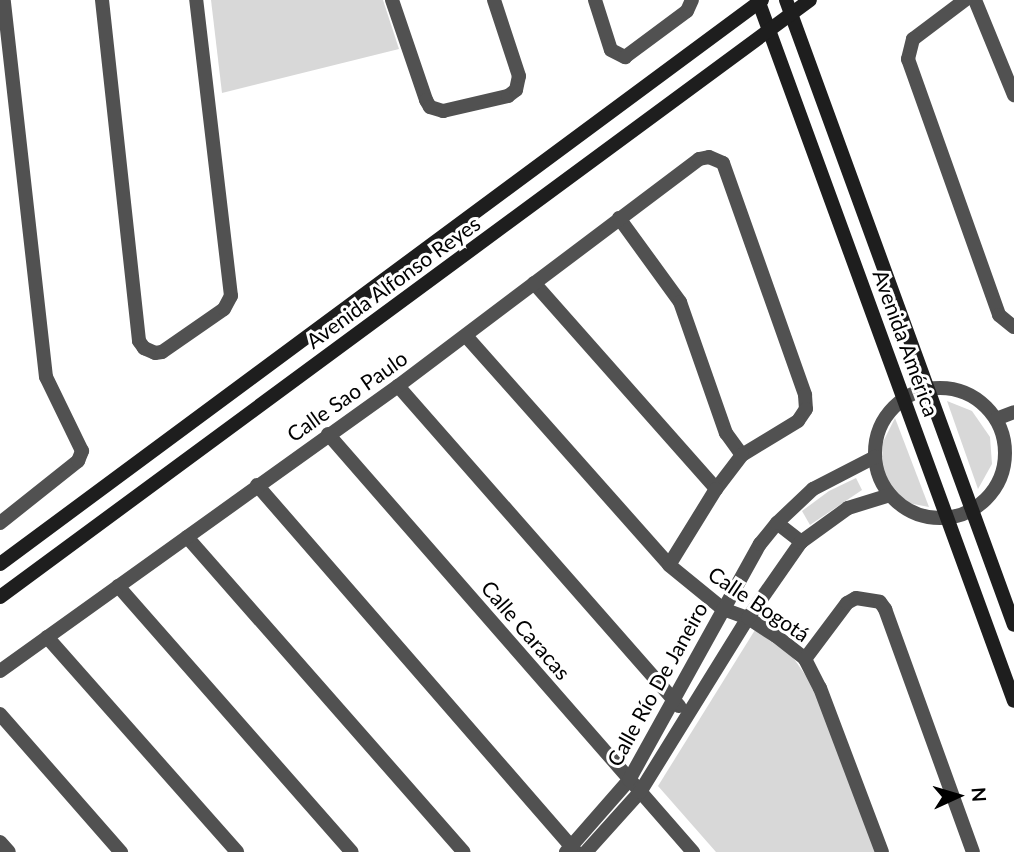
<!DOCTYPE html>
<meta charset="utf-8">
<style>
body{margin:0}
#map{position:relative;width:1014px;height:852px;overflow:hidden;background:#fff;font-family:Lato,sans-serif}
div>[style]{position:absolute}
.green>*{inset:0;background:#d8d8d8}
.street>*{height:14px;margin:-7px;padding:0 7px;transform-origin:7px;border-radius:7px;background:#515151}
.street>.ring{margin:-7px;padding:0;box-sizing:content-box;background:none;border:14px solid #515151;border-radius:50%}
.secondary>*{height:14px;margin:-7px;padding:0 7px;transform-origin:7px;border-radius:7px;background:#1e1e1e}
span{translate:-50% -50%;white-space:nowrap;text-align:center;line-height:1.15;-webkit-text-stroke:6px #fff;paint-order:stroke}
.street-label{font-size:21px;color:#000}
.north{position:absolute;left:923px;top:761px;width:70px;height:70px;-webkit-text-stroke:5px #fff;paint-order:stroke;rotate:86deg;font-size:19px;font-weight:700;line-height:28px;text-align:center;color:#000}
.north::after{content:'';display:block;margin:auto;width:24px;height:32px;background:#000;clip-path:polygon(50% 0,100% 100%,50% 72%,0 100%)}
</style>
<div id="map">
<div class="green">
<div style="clip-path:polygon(211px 0,383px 0,399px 49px,222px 93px)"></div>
<div style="clip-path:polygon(947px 401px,972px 411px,990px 437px,992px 464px,978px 489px)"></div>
<div style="clip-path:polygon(895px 418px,929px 507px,908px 503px,888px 485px,883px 470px,882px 444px)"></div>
<div style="clip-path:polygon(856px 478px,862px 490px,810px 525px,802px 511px,829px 491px)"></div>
<div style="clip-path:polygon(755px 630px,792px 656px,813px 686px,876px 852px,716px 852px,658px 786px)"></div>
</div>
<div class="street">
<div style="left:102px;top:0;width:343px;rotate:83.8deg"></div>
<div style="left:139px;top:341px;width:9px;rotate:54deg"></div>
<div style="left:144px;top:348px;width:12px;rotate:24deg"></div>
<div style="left:155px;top:353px;width:7px;rotate:-8deg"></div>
<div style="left:162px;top:352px;width:75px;rotate:-34.7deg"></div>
<div style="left:224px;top:309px;width:15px;rotate:-62deg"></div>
<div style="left:231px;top:296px;width:298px;rotate:-96.7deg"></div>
<div style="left:392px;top:0;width:106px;rotate:71.2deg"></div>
<div style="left:426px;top:100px;width:8px;rotate:60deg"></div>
<div style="left:430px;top:107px;width:14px;rotate:17deg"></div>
<div style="left:443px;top:111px;width:67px;rotate:-13deg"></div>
<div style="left:508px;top:96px;width:10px;rotate:-37deg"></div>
<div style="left:516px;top:90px;width:14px;rotate:-78deg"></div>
<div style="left:519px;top:76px;width:80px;rotate:-108.2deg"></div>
<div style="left:595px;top:0;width:52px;rotate:72.3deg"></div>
<div style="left:611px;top:50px;width:16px;rotate:27deg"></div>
<div style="left:625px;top:57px;width:77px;rotate:-36.6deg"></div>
<div style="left:687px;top:11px;width:12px;rotate:-66deg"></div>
<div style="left:965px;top:0;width:65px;rotate:143.1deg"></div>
<div style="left:913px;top:39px;width:21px;rotate:104deg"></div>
<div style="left:908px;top:59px;width:272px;rotate:70.4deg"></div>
<div style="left:999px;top:315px;width:19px;rotate:39deg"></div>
<div style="left:975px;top:0;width:103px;rotate:67.7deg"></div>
<div style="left:619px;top:218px;width:104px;rotate:54deg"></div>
<div style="left:680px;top:302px;width:139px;rotate:70.7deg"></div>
<div style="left:726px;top:433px;width:27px;rotate:54deg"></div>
<div style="left:534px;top:283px;width:275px;rotate:48.5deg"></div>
<div style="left:466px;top:336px;width:306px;rotate:48.4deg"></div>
<div style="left:669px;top:565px;width:70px;rotate:39.2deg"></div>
<div style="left:723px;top:609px;width:27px;rotate:20deg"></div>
<div style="left:748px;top:618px;width:33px;rotate:33deg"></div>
<div style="left:776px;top:636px;width:37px;rotate:38deg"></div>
<div style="left:805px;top:659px;width:33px;rotate:63deg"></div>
<div style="left:820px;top:688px;width:175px;rotate:69.3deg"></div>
<div style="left:398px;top:386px;width:426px;rotate:48.7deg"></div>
<div class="ring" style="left:875px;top:388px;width:116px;height:116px"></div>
<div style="left:996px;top:419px;width:19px;rotate:-21deg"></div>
<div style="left:328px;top:434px;width:555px;rotate:48.87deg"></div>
<div style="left:257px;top:485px;width:486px;rotate:49deg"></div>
<div style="left:0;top:523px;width:100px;rotate:-38.5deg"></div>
<div style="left:78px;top:461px;width:11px;rotate:-68deg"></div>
<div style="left:82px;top:451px;width:82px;rotate:-115.9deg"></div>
<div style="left:46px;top:377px;width:379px;rotate:-96.4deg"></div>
<div style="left:777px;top:523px;width:31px;rotate:38deg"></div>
<div style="left:187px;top:537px;width:419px;rotate:48.7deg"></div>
<div style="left:118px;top:586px;width:354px;rotate:48.7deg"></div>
<div style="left:47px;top:637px;width:287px;rotate:48.5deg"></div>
<div style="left:805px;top:659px;width:70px;rotate:-53.1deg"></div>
<div style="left:847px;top:603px;width:10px;rotate:-29deg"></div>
<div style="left:856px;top:598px;width:24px;rotate:9deg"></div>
<div style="left:880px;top:602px;width:9px;rotate:54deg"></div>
<div style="left:885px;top:609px;width:258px;rotate:70.1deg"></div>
<div style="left:0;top:671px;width:490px;rotate:-35.6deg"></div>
<div style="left:398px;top:386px;width:377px;rotate:-37deg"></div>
<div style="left:699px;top:159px;width:10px;rotate:-11deg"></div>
<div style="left:709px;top:157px;width:15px;rotate:23deg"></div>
<div style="left:723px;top:163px;width:246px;rotate:70.5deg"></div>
<div style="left:805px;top:395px;width:14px;rotate:86deg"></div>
<div style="left:806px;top:409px;width:14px;rotate:124deg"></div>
<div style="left:798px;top:421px;width:66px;rotate:148.7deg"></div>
<div style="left:742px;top:455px;width:43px;rotate:127.4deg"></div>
<div style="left:716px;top:489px;width:89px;rotate:121.7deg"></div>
<div style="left:0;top:714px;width:184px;rotate:48.8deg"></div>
<div style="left:0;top:842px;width:13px;rotate:48deg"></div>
<div style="left:566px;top:852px;width:96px;rotate:-48.8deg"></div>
<div style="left:629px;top:780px;width:270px;rotate:-61deg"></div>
<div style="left:760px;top:544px;width:27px;rotate:-51deg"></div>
<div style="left:777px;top:523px;width:50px;rotate:-43.4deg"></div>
<div style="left:813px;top:489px;width:70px;rotate:-27.3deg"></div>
<div style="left:586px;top:852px;width:81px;rotate:-48deg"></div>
<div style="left:640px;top:792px;width:205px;rotate:-58.2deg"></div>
<div style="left:748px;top:618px;width:93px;rotate:-55.1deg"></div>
<div style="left:801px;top:542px;width:58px;rotate:-35.9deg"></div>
<div style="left:848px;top:508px;width:44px;rotate:-17.2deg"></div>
</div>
<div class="secondary">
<div style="left:758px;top:0;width:746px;rotate:69.94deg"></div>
<div style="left:786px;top:0;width:665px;rotate:69.96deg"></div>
<div style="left:0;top:564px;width:948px;rotate:-36.51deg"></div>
<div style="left:0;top:597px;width:1006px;rotate:-36.39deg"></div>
</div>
<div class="street-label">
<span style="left:393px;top:282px;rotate:-36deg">Avenida Alfonso Reyes</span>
<span style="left:906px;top:343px;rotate:70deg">Avenida América</span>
<span style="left:347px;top:396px;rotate:-35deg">Calle Sao Paulo</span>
<span style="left:759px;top:604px;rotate:34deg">Calle Bogotá</span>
<span style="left:526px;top:630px;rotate:49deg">Calle Caracas</span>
<span style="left:657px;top:684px;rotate:-61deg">Calle Río De Janeiro</span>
</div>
<div class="north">N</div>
</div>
